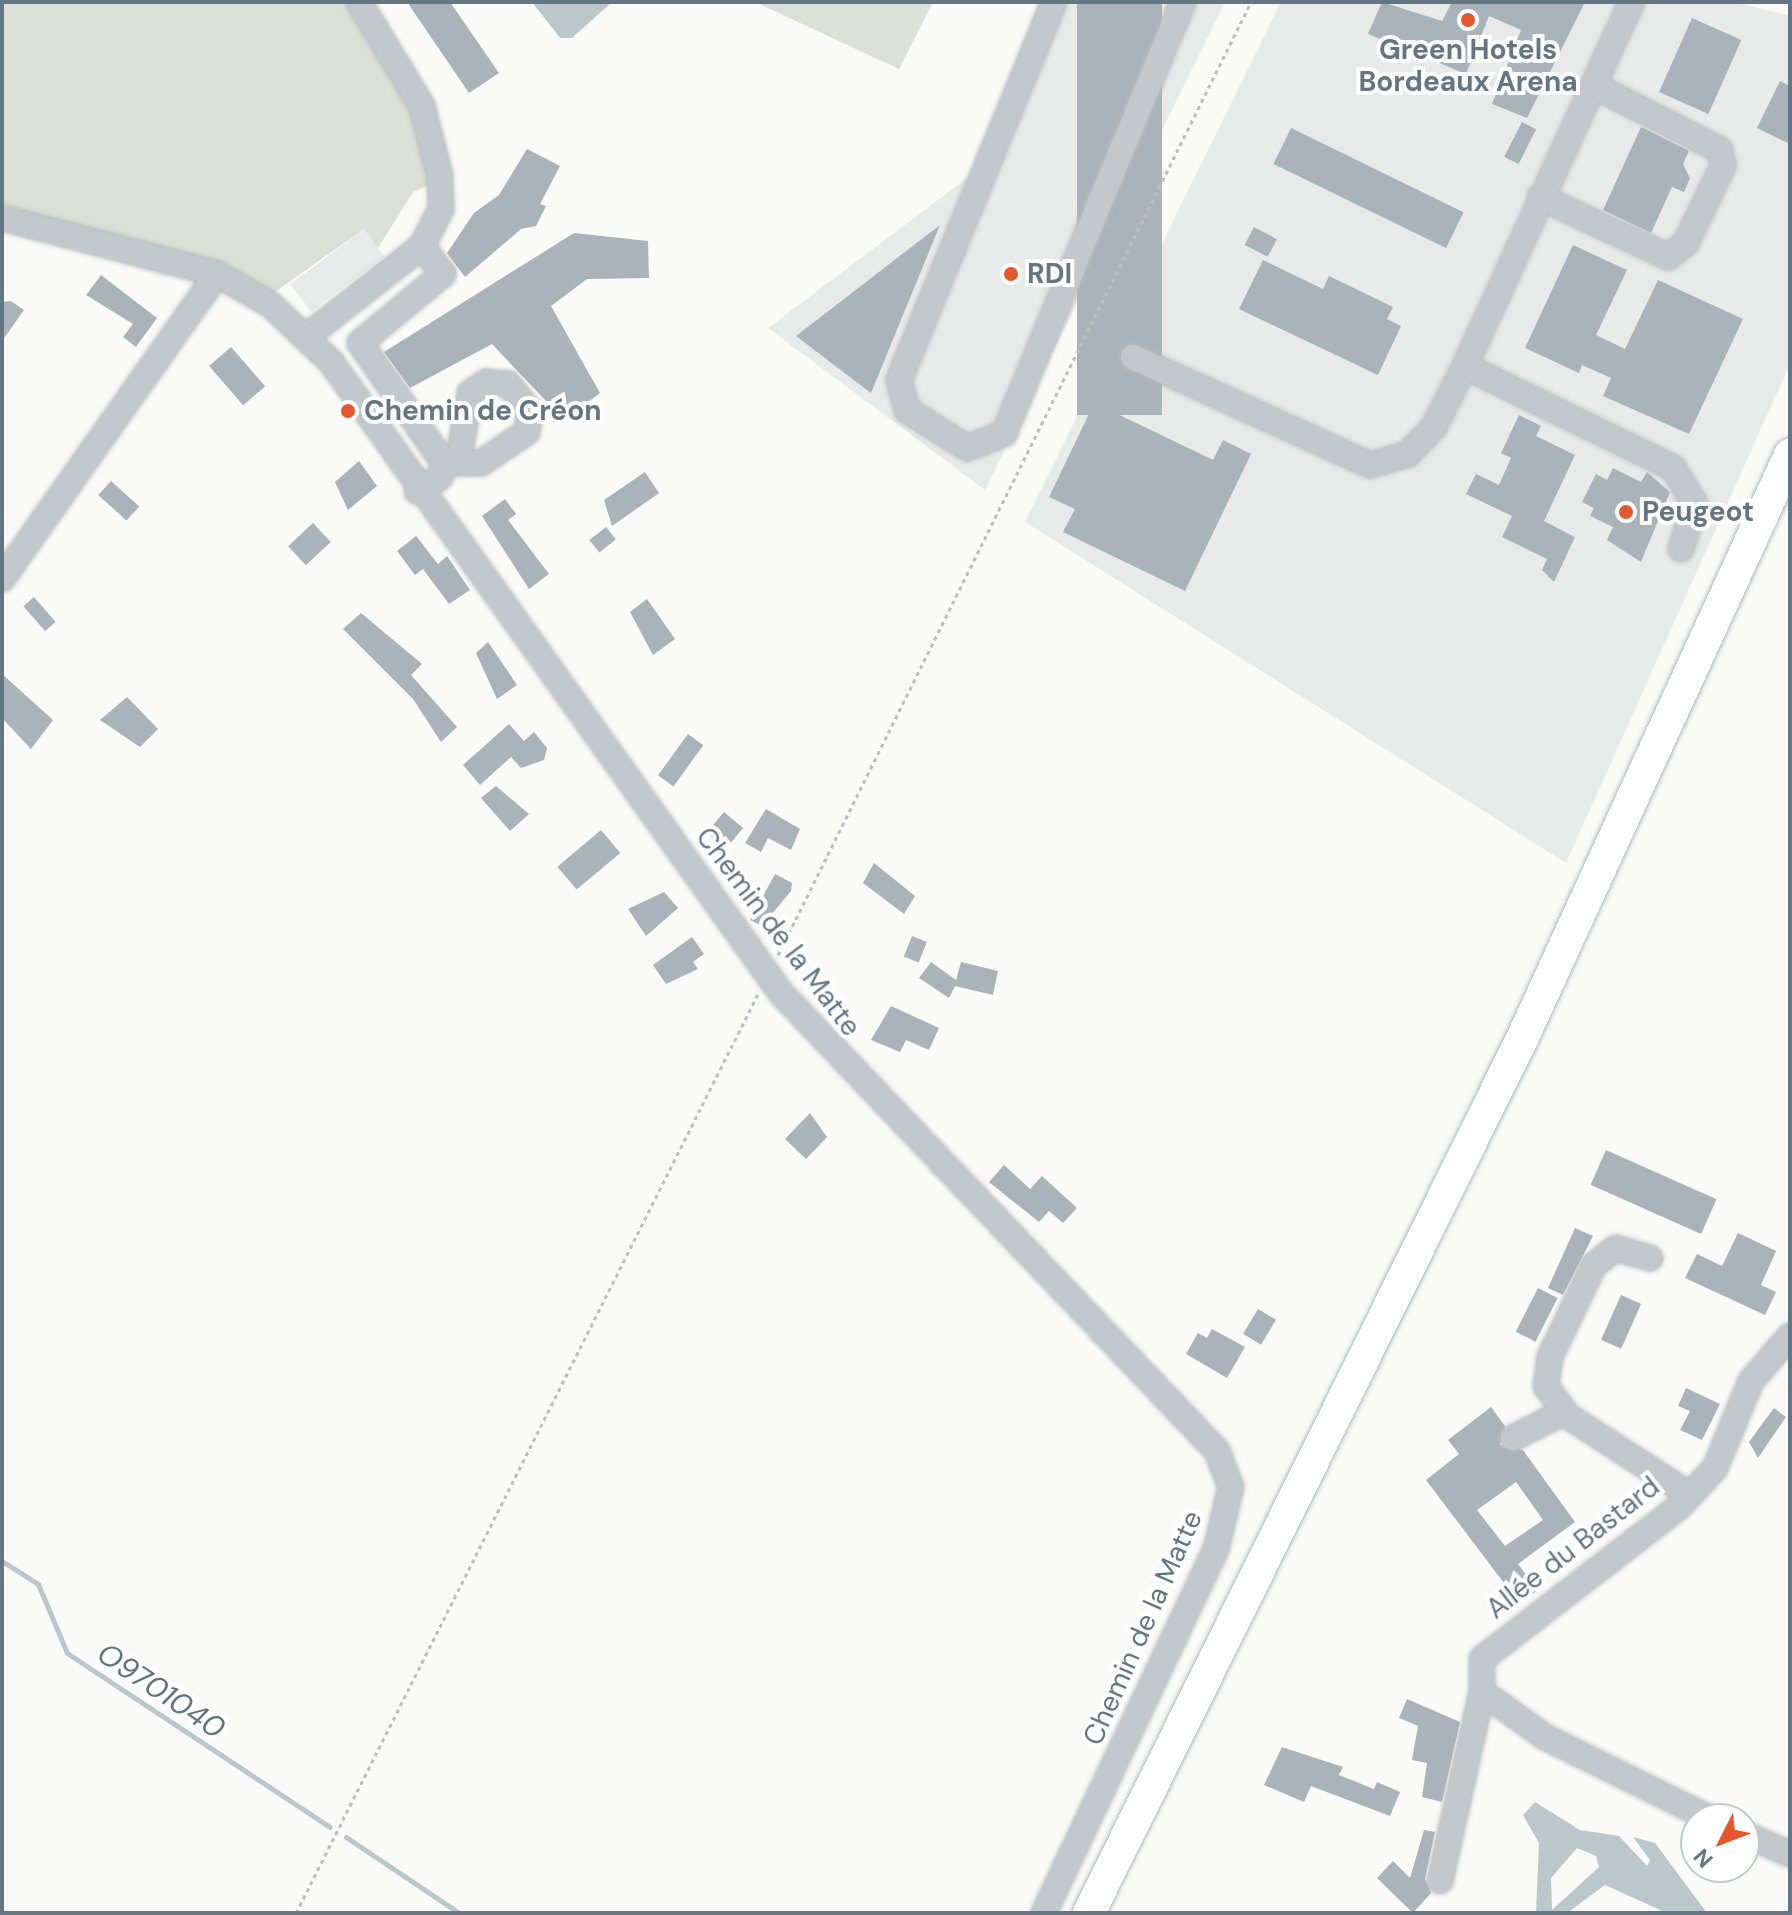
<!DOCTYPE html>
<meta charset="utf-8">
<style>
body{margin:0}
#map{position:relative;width:1792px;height:1915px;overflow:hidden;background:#fafaf8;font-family:"DM Sans",sans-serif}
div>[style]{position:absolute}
.built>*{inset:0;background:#e8e9e9;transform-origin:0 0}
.green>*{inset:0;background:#dadfd7}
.water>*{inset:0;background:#bbc7cb}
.stream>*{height:5px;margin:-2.5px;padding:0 2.5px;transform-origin:2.5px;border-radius:2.5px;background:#bbc7cb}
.building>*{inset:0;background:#aab3b9;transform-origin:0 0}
.path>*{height:3px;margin-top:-1.5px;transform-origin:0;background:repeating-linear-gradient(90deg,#bbbfc2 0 4px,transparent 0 8px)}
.roads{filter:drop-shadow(0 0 2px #b5babe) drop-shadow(0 0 2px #b5babe)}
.minor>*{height:24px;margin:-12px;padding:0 12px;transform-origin:12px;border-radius:12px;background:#c3c8cc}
.major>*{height:32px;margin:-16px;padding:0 16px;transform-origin:16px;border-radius:16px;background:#fff}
.dots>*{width:22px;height:22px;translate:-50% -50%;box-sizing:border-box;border:4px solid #fff;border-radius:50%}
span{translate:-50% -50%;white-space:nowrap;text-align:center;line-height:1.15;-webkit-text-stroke:8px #fff;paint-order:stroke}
.poi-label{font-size:28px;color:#657683;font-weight:700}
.left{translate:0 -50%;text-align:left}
.street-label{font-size:28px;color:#657683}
.water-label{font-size:30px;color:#60757c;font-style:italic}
.frame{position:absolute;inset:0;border:4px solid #657683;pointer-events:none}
.north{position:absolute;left:1680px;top:1803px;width:80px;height:80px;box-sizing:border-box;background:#fff;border:2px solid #c1c8cd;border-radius:50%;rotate:228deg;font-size:22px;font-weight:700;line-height:32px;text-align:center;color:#657683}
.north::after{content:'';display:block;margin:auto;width:28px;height:36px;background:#e4572e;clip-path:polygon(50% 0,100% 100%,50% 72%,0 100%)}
</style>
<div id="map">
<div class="built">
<div style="clip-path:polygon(1039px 2px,1225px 2px,985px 490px,768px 328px,974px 173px)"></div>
<div style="clip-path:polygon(1281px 2px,1734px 2px,1790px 16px,1790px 364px,1566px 863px,1025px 522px)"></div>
<div style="left:364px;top:229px;width:34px;height:92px;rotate:53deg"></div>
</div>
<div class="green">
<div style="clip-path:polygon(2px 2px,352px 2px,424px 122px,430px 185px,413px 192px,378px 248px,364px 229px,272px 294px,2px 204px)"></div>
<div style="clip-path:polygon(755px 2px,933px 2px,899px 69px)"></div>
</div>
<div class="water">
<div style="clip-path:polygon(532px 2px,612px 2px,572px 38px,560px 38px)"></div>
<div style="clip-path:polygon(evenodd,1535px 1802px,1580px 1830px,1619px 1836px,1647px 1866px,1650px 1860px,1633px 1837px,1655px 1843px,1707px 1913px,1667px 1913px,1605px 1885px,1567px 1913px,1536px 1913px,1539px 1843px,1523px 1815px,1535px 1802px,1577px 1848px,1596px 1856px,1599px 1867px,1552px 1910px,1551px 1878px,1577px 1848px)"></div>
</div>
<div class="stream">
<div style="left:2px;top:1561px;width:43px;rotate:32.6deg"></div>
<div style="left:38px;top:1584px;width:75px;rotate:67.2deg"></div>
<div style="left:67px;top:1653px;width:315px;rotate:33.5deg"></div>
<div style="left:346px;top:1837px;width:136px;rotate:33.9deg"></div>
</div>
<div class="building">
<div style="clip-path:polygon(407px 2px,450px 2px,499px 73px,469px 93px)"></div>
<div style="left:1077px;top:2px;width:85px;height:413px"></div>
<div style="clip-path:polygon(1382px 2px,1442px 21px,1452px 2px,1585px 2px,1527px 118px,1492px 104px,1521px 30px,1489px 16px,1466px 74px,1368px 34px)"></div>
<div style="left:1692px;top:18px;width:54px;height:81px;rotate:24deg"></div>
<div style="clip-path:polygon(1780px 81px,1790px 86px,1790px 144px,1757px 128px)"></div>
<div style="left:1522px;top:122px;width:16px;height:39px;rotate:27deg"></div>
<div style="clip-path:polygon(1641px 127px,1689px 151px,1683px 164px,1690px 178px,1684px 192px,1672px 187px,1651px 233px,1603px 210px)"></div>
<div style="left:1291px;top:128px;width:192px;height:40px;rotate:26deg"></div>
<div style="clip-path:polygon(527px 149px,560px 166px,540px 204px,546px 206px,536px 226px,521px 229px,465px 277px,447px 253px,474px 213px,499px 195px)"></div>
<div style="clip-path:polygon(940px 225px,871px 393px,796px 336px)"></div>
<div style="left:1254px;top:227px;width:26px;height:20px;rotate:28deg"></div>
<div style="clip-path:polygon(574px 233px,648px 241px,649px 278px,587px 279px,551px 306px,600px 393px,564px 420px,492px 344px,410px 388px,384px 352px)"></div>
<div style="clip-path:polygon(1573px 245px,1627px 270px,1596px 335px,1625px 349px,1658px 280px,1743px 319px,1689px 434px,1603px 396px,1611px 378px,1582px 365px,1579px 373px,1525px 348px)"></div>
<div style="clip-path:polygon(1263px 260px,1323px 289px,1329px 276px,1393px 307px,1387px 319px,1401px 326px,1378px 375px,1239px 309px)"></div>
<div style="clip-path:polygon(101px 275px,157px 318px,136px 347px,123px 337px,133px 324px,86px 295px)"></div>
<div style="clip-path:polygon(11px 301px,24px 310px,2px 341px,2px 302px)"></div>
<div style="left:231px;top:347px;width:52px;height:29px;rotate:49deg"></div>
<div style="clip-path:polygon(1100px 391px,1113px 397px,1107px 409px,1213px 460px,1223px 440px,1251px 454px,1185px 591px,1063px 532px,1075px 509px,1049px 497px)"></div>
<div style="clip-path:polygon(1519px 415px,1541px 426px,1536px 436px,1575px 455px,1544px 521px,1575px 537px,1554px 582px,1542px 570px,1547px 559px,1502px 537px,1512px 516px,1466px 494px,1476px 474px,1499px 485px,1511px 458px,1501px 453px)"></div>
<div style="clip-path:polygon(359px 461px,377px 486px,348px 510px,335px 482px)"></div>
<div style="clip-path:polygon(1613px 468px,1641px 482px,1647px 472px,1670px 492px,1641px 562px,1607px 540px,1613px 527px,1590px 516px,1594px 508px,1582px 502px,1596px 474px,1607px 480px)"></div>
<div style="clip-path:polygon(645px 472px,659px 493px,612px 526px,604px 500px)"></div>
<div style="left:111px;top:481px;width:38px;height:19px;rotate:42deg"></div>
<div style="clip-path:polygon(505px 499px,516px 514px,508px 520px,549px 574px,529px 589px,482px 516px)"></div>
<div style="left:313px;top:523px;width:26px;height:34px;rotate:47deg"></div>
<div style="left:606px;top:527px;width:16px;height:21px;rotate:52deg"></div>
<div style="clip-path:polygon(416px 536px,438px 564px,447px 556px,470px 590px,449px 604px,423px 569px,415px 575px,397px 551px)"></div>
<div style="left:34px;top:597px;width:33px;height:14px;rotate:49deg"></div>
<div style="clip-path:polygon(647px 599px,675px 639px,653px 655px,630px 612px)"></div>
<div style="clip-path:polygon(361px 613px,422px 664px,411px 675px,457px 727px,441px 742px,413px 699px,343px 629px)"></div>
<div style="clip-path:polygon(488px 642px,517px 685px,497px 699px,476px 653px)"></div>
<div style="clip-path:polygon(2px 674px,53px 720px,31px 749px,2px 718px)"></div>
<div style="clip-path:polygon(127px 697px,158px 729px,140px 747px,100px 720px)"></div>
<div style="clip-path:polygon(509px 724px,524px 741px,534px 732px,547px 748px,544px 760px,521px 768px,511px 757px,480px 785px,463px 765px)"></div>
<div style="left:688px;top:734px;width:19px;height:51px;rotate:36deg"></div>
<div style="clip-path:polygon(496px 786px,529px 814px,510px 831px,481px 798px)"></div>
<div style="clip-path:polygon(766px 809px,800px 829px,791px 850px,768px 838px,761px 852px,745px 843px)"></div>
<div style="left:724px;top:812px;width:25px;height:27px;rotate:40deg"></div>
<div style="left:601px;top:830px;width:30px;height:57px;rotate:50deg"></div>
<div style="clip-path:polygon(874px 863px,915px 896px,904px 914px,863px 883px)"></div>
<div style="clip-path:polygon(775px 874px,792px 883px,791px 891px,762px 926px,750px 920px)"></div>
<div style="clip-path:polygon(664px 892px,678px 908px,646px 936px,628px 909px)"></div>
<div style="left:912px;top:936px;width:16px;height:22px;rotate:22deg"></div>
<div style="clip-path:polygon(692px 937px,704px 954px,693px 962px,698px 969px,666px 984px,653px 965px)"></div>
<div style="clip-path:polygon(931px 962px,956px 980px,961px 962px,998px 971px,993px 995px,955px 986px,949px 998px,919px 978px)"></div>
<div style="clip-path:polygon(891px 1006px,939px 1028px,929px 1050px,906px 1040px,900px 1052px,871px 1040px)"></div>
<div style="clip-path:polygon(810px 1113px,827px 1137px,806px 1159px,785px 1139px)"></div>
<div style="left:1606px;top:1150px;width:121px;height:38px;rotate:24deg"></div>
<div style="clip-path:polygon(1004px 1165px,1030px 1189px,1042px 1176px,1077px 1208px,1063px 1223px,1049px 1211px,1039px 1222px,989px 1182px)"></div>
<div style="clip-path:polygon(1575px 1228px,1593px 1236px,1563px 1295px,1548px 1288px)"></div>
<div style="clip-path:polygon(1738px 1233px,1776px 1251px,1761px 1285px,1776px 1292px,1765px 1315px,1685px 1278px,1697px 1254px,1722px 1266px)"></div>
<div style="left:1538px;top:1288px;width:22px;height:49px;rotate:27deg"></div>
<div style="left:1621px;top:1295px;width:22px;height:49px;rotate:24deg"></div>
<div style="left:1258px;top:1309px;width:21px;height:29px;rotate:31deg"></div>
<div style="clip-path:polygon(1212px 1329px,1245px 1347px,1227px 1378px,1186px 1354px,1198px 1333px,1207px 1338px)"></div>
<div style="clip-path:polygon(1686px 1388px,1720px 1404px,1702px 1440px,1680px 1430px,1690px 1411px,1678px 1406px)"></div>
<div style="clip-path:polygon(evenodd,1491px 1407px,1505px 1426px,1500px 1445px,1523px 1450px,1575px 1522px,1518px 1564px,1538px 1590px,1525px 1599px,1518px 1591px,1513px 1595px,1426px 1480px,1459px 1454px,1448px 1440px,1491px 1407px,1516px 1482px,1543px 1520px,1505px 1546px,1477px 1510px,1516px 1482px)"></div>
<div style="clip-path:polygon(1774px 1408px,1786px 1417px,1758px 1458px,1749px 1442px)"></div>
<div style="clip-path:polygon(1407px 1699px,1460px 1722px,1442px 1802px,1422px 1797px,1427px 1763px,1412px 1760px,1418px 1726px,1399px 1718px)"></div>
<div style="clip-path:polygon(1282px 1747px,1343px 1767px,1339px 1775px,1374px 1789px,1377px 1782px,1400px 1792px,1390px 1816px,1311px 1786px,1304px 1802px,1264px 1785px)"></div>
<div style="clip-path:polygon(1424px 1830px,1435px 1832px,1425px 1879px,1431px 1893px,1413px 1913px,1377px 1878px,1393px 1861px,1410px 1878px)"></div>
</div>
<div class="path">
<div style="left:778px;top:955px;width:1064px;rotate:-63.6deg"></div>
<div style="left:296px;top:1913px;width:1029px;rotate:-63.31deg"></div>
</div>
<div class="roads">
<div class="minor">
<div style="left:1054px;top:2px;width:409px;rotate:112.3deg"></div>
<div style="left:899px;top:380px;width:31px;rotate:75deg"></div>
<div style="left:907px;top:410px;width:71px;rotate:32.3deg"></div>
<div style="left:967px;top:448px;width:40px;rotate:-21deg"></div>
<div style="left:1004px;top:434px;width:468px;rotate:-67.5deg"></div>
<div style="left:1540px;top:197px;width:141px;rotate:25.1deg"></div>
<div style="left:1668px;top:257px;width:23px;rotate:-38deg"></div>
<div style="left:1686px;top:243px;width:85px;rotate:-64.3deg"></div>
<div style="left:1723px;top:166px;width:16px;rotate:-101deg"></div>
<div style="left:1720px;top:150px;width:140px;rotate:-152.9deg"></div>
<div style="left:2px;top:218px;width:222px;rotate:14.6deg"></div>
<div style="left:217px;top:274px;width:62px;rotate:29.9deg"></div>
<div style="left:271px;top:305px;width:83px;rotate:43.5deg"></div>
<div style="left:331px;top:362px;width:775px;rotate:54.51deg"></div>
<div style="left:781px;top:993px;width:632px;rotate:46.41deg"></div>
<div style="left:1217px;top:1451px;width:39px;rotate:69deg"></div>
<div style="left:1231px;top:1487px;width:64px;rotate:103.6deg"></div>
<div style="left:1216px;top:1549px;width:403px;rotate:115.3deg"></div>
<div style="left:422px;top:246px;width:35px;rotate:53deg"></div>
<div style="left:443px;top:274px;width:108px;rotate:140.3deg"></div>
<div style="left:360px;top:343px;width:146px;rotate:55deg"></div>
<div style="left:306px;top:337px;width:147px;rotate:-38.1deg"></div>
<div style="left:422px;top:246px;width:42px;rotate:-62.8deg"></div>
<div style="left:441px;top:209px;width:33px;rotate:-92deg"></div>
<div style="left:440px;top:176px;width:72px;rotate:-104.4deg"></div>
<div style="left:422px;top:106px;width:122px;rotate:-121.2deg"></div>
<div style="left:1133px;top:357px;width:260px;rotate:24.5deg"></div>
<div style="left:1370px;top:465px;width:40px;rotate:-16deg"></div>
<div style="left:1408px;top:454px;width:37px;rotate:-46deg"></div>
<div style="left:1434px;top:427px;width:68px;rotate:-63.1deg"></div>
<div style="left:1465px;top:366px;width:400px;rotate:-65.4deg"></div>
<div style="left:1465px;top:366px;width:232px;rotate:26.1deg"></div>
<div style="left:1673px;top:468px;width:42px;rotate:58.6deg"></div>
<div style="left:1695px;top:504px;width:47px;rotate:107.3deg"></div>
<div style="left:417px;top:491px;width:27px;rotate:-31deg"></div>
<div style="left:440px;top:477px;width:15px;rotate:-74deg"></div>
<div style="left:444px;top:463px;width:37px"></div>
<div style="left:481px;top:463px;width:55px;rotate:-34deg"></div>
<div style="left:527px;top:432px;width:21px;rotate:-82deg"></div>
<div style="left:530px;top:411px;width:35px;rotate:-129deg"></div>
<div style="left:508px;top:384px;width:22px;rotate:-175deg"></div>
<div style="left:486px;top:382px;width:19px;rotate:145deg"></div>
<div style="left:470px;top:393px;width:66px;rotate:99.6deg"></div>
<div style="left:2px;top:579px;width:373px;rotate:-54.8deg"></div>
<div style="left:1650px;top:1258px;width:35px;rotate:-164deg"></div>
<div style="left:1616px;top:1248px;width:28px;rotate:142deg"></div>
<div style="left:1594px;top:1265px;width:102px;rotate:115.6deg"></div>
<div style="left:1550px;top:1357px;width:29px;rotate:98deg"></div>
<div style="left:1546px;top:1386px;width:37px;rotate:54deg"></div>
<div style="left:1568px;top:1416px;width:145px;rotate:32.9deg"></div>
<div style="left:1513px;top:1438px;width:57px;rotate:-27deg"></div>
<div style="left:1482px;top:1692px;width:77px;rotate:35.5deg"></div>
<div style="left:1545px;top:1737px;width:185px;rotate:26.3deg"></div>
<div style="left:1744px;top:1834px;width:50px;rotate:23.5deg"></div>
<div style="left:1440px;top:1881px;width:194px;rotate:-77.5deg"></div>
<div style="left:1482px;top:1692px;width:33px;rotate:-90deg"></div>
<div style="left:1482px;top:1659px;width:249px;rotate:-37.7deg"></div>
<div style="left:1679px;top:1507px;width:53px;rotate:-47.3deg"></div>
<div style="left:1715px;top:1468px;width:94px;rotate:-67.5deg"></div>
<div style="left:1751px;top:1381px;width:60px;rotate:-49.1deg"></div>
</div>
<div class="major">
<div style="left:1089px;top:1913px;width:975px;rotate:-63.65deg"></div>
<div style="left:1522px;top:1039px;width:643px;rotate:-65.35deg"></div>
</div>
</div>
<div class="dots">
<div style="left:1468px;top:20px;background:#e4572e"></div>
<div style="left:1011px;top:274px;background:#e4572e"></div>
<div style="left:348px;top:411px;background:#e4572e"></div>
<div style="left:1626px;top:512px;background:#e4572e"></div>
</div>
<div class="poi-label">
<span style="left:1468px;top:66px">Green Hotels<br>Bordeaux Arena</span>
<span class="left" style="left:1027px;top:274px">RDI</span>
<span class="left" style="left:364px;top:411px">Chemin de Créon</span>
<span class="left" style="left:1642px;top:512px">Peugeot</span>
</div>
<div class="street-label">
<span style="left:778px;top:932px;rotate:53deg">Chemin de la Matte</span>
<span style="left:1573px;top:1548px;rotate:-38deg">Allée du Bastard</span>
<span style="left:1143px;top:1628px;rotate:-66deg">Chemin de la Matte</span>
</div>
<div class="water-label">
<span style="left:161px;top:1691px;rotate:34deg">O9701040</span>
</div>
<div class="frame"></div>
<div class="north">N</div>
</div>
